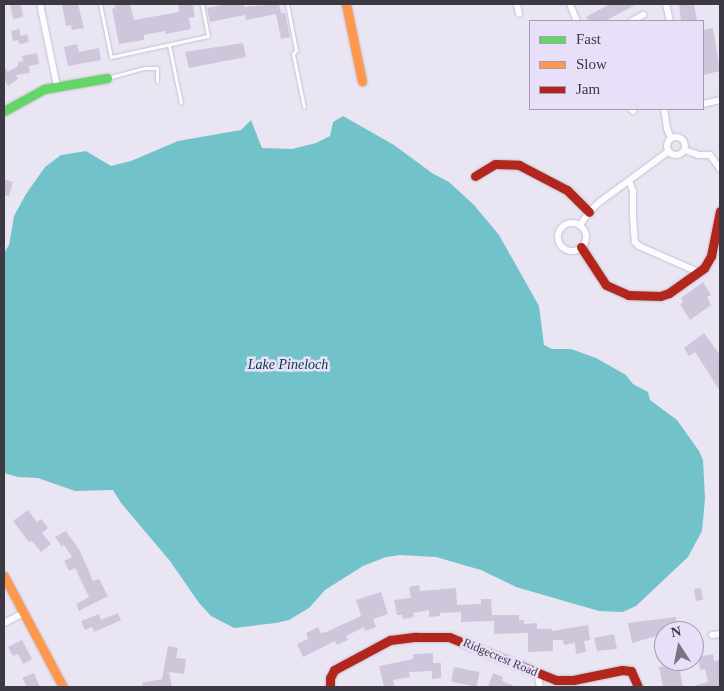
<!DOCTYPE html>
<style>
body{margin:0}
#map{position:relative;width:724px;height:691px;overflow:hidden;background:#eae5f3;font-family:Georgia,serif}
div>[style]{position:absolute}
.water>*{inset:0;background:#72c3c9}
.building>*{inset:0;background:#cec7db;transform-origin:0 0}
.roads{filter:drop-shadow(0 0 1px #c6c1cd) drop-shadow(0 0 1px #c6c1cd)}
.lane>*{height:3px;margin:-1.5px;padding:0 1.5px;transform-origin:1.5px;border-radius:1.5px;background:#fcfbfd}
.street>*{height:6px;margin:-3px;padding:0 3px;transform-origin:3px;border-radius:3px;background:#fcfbfd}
.street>.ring{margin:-3px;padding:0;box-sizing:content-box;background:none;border:6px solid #fcfbfd;border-radius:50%}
.fast>*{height:9px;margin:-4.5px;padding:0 4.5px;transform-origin:4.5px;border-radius:4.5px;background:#63d668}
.slow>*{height:9px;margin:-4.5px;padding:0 4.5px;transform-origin:4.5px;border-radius:4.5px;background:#ff974d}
.jam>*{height:9px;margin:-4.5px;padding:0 4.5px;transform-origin:4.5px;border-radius:4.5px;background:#b3261e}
span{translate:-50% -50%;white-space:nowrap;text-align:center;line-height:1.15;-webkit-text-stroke:5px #e8dff9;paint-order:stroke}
.street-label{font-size:12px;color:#3c3943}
.water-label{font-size:14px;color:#033b3d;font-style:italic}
.frame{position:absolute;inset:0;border:5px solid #3c3943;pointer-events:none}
.legend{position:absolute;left:529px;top:20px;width:175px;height:90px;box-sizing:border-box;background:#e8dff9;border:1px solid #a39db0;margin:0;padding:6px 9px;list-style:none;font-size:15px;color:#3c3943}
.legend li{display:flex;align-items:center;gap:10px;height:25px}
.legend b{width:25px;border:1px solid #a39db0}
.north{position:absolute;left:654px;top:621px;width:50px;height:50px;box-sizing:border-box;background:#e8dff9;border:1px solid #a39db0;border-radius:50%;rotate:349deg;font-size:14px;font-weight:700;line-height:20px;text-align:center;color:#3c3943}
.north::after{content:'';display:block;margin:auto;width:18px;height:22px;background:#797581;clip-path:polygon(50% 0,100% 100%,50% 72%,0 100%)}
</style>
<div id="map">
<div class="water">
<div style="clip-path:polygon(343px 116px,394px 145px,432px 173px,449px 182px,474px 205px,499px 235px,539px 306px,544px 345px,552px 349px,571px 349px,596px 358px,626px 375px,633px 384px,648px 392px,650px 400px,677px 420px,699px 451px,703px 460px,705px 499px,702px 531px,688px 557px,636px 606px,623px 612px,599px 611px,516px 587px,481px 570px,436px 557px,400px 555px,386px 557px,363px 566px,325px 590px,309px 608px,289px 620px,276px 623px,234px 628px,211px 616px,199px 603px,170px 561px,121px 503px,113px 490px,75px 491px,38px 478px,18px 477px,4px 473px,4px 253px,9px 245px,14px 216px,26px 194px,45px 167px,61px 155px,86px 151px,111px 166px,131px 161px,178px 141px,241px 130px,251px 120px,262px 148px,292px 149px,316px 143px,330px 136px,333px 122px)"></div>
</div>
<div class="building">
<div style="clip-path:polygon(10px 4px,21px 4px,23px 17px,13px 19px)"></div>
<div style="clip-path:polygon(62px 4px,78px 4px,84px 28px,72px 30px,71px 25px,66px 26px)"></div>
<div style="clip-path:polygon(114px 4px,130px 4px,134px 20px,179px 12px,178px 4px,193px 4px,195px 17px,189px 18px,191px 29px,166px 34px,165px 31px,144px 35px,144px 40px,119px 44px,112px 9px,115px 8px)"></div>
<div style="clip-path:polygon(227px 4px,244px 4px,244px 7px,279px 4px,281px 13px,285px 13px,290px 37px,281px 39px,276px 14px,246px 20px,245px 15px,210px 22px,207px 8px)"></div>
<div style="clip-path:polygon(610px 4px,637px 4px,605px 21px,589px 21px,586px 17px)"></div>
<div style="clip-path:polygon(679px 4px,694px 4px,697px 21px,681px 21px)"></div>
<div style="clip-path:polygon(713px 28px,720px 71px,703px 75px,703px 30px)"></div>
<div style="clip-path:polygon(19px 29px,21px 36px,27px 34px,29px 42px,19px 44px,18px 40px,13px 41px,11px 31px)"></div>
<div style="clip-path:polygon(243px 43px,246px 57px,189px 68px,185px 52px)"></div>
<div style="clip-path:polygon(77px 44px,79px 52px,99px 48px,101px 60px,68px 66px,64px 47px)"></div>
<div style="clip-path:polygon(37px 53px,39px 64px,29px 66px,30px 73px,16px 75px,18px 79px,8px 86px,4px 79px,4px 65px,8px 72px,18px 66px,18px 62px,23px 61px,22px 56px)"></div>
<div style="clip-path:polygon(4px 179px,13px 182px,9px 196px,4px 195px)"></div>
<div style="clip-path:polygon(703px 282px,711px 295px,707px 297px,711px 305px,690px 320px,680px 304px,683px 302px,681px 298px)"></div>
<div style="clip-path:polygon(704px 333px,720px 355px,720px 391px,695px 352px,689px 356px,684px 348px)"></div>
<div style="clip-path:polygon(28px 510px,37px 522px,41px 519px,48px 528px,42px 533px,51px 544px,41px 552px,32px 541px,29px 542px,13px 521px)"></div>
<div style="clip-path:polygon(66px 531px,80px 551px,93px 581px,99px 579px,108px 596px,79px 611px,76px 604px,89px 597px,75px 568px,69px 571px,64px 561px,72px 557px,64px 545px,62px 547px,55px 537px)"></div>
<div style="clip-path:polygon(419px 585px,420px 591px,456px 588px,457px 605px,481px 604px,481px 599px,491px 599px,492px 615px,519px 615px,519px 620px,524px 620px,524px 624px,537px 623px,537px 629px,552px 629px,552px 631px,588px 625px,590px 640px,584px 641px,586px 652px,576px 654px,575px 643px,564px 645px,563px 640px,553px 640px,553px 651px,528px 652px,528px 633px,494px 634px,494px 621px,461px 622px,461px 612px,440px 613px,440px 616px,429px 617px,429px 610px,413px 613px,414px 617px,403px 619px,402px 615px,397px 615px,394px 600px,411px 598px,409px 587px)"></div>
<div style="left:701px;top:588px;width:12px;height:7px;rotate:81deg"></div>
<div style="clip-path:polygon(381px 592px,388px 614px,373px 619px,376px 627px,365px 631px,364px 627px,346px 636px,348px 640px,337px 645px,335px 641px,303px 657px,297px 644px,308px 639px,306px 633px,318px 627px,321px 633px,326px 632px,361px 616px,356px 600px)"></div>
<div style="clip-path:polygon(118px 613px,121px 620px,94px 632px,92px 627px,85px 630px,81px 621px,99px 614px,101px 620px)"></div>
<div style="clip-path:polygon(676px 617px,678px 631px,664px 631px,664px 634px,632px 643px,628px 623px)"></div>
<div style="clip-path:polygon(614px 634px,617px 649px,597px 651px,594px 638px)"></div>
<div style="clip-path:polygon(22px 640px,32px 659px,23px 664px,18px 654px,13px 656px,8px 647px)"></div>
<div style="clip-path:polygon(168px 646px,178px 648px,176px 658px,186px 659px,184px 674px,169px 672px,172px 687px,143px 687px,142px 683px,162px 679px)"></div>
<div style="clip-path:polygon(433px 653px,433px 663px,441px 663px,441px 678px,432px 679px,432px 671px,409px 672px,410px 677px,393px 680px,395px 687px,384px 687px,379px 666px,413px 659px,413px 654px)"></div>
<div style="clip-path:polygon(713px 654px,714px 661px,719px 660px,720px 687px,696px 687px,696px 685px,708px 682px,705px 669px,700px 670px,698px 657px)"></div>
<div style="clip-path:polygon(674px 664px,675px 668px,679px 667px,683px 687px,663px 687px,659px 667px)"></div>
<div style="left:454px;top:667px;width:26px;height:15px;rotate:11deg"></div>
<div style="clip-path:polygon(34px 673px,40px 687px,27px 687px,22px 678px)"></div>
<div style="clip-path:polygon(493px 673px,503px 677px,502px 681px,517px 687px,488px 687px)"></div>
</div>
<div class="roads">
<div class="lane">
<div style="left:100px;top:4px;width:54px;rotate:78.3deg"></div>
<div style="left:111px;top:57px;width:99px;rotate:-12.2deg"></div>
<div style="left:208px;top:36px;width:33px;rotate:-101deg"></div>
<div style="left:287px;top:4px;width:47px;rotate:78.9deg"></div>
<div style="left:296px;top:50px;width:5px;rotate:127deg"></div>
<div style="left:293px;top:54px;width:54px;rotate:78.3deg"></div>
<div style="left:169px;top:45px;width:59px;rotate:78.3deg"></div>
<div style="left:107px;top:78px;width:39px;rotate:-15deg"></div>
<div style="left:145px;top:68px;width:12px"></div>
<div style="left:157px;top:68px;width:13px;rotate:90deg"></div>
</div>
<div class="street">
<div style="left:40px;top:4px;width:84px;rotate:78.3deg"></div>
<div style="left:517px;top:4px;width:10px;rotate:79deg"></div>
<div style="left:570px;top:4px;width:18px;rotate:68deg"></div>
<div style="left:666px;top:4px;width:17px;rotate:77deg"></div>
<div style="left:632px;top:21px;width:13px;rotate:-29deg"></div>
<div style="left:703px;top:104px;width:17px;rotate:-13deg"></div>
<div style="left:631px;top:109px;width:3px;rotate:45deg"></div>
<div style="left:664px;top:109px;width:20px;rotate:81deg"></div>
<div style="left:667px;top:129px;width:10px;rotate:66deg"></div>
<div class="ring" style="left:667px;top:137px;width:12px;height:12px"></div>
<div style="left:685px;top:150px;width:15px;rotate:20deg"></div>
<div style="left:699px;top:155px;width:11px"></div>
<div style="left:710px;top:155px;width:17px;rotate:54deg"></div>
<div style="left:629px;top:181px;width:11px;rotate:68deg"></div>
<div style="left:633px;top:191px;width:25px;rotate:90deg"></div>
<div style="left:633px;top:216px;width:26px;rotate:86deg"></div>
<div style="left:635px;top:242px;width:6px;rotate:45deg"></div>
<div style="left:639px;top:246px;width:64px;rotate:23.8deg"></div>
<div class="ring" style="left:558px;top:223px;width:22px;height:22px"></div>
<div style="left:580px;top:225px;width:16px;rotate:-55deg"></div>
<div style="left:589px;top:212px;width:16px;rotate:-43deg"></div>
<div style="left:601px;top:201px;width:84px;rotate:-36.3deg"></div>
<div style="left:4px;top:623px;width:22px;rotate:-27deg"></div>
<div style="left:712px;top:635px;width:8px;rotate:-7deg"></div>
<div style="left:537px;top:673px;width:14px;rotate:78deg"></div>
</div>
<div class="fast">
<div style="left:4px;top:111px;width:46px;rotate:-28.8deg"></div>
<div style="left:44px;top:89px;width:64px;rotate:-9.9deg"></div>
</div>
<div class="slow">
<div style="left:346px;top:4px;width:79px;rotate:78.3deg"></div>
<div style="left:4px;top:576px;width:126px;rotate:62deg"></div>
</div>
<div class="jam">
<div style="left:475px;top:176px;width:23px;rotate:-31deg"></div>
<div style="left:495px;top:164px;width:24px;rotate:2deg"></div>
<div style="left:519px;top:165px;width:54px;rotate:27.5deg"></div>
<div style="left:567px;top:190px;width:31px;rotate:45deg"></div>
<div style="left:581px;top:247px;width:45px;rotate:56.7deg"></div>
<div style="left:606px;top:285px;width:24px;rotate:24deg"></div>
<div style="left:628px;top:295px;width:32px;rotate:2deg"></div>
<div style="left:660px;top:296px;width:9px;rotate:-18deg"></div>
<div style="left:669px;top:293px;width:43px;rotate:-35.5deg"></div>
<div style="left:704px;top:268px;width:14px;rotate:-60deg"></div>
<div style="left:711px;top:256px;width:46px;rotate:-78.7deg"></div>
<div style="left:330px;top:687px;width:9px;rotate:-90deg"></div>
<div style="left:330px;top:678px;width:9px;rotate:-63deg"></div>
<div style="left:334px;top:670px;width:64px;rotate:-28.2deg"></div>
<div style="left:390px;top:640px;width:26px;rotate:-7deg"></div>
<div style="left:416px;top:637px;width:33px"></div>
<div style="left:449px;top:637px;width:115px;rotate:21.9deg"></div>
<div style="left:556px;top:680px;width:17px"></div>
<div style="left:573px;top:680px;width:50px;rotate:-11.5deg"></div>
<div style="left:622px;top:670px;width:9px;rotate:6deg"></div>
<div style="left:631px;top:671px;width:17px;rotate:66deg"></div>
</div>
</div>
<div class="street-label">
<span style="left:500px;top:658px;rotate:23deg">Ridgecrest Road</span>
</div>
<div class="water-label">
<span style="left:288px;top:365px">Lake Pineloch</span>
</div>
<div class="frame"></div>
<ul class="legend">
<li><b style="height:6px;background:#63d668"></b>Fast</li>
<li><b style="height:6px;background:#ff974d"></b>Slow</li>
<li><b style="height:6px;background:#b3261e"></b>Jam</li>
</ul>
<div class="north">N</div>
</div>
